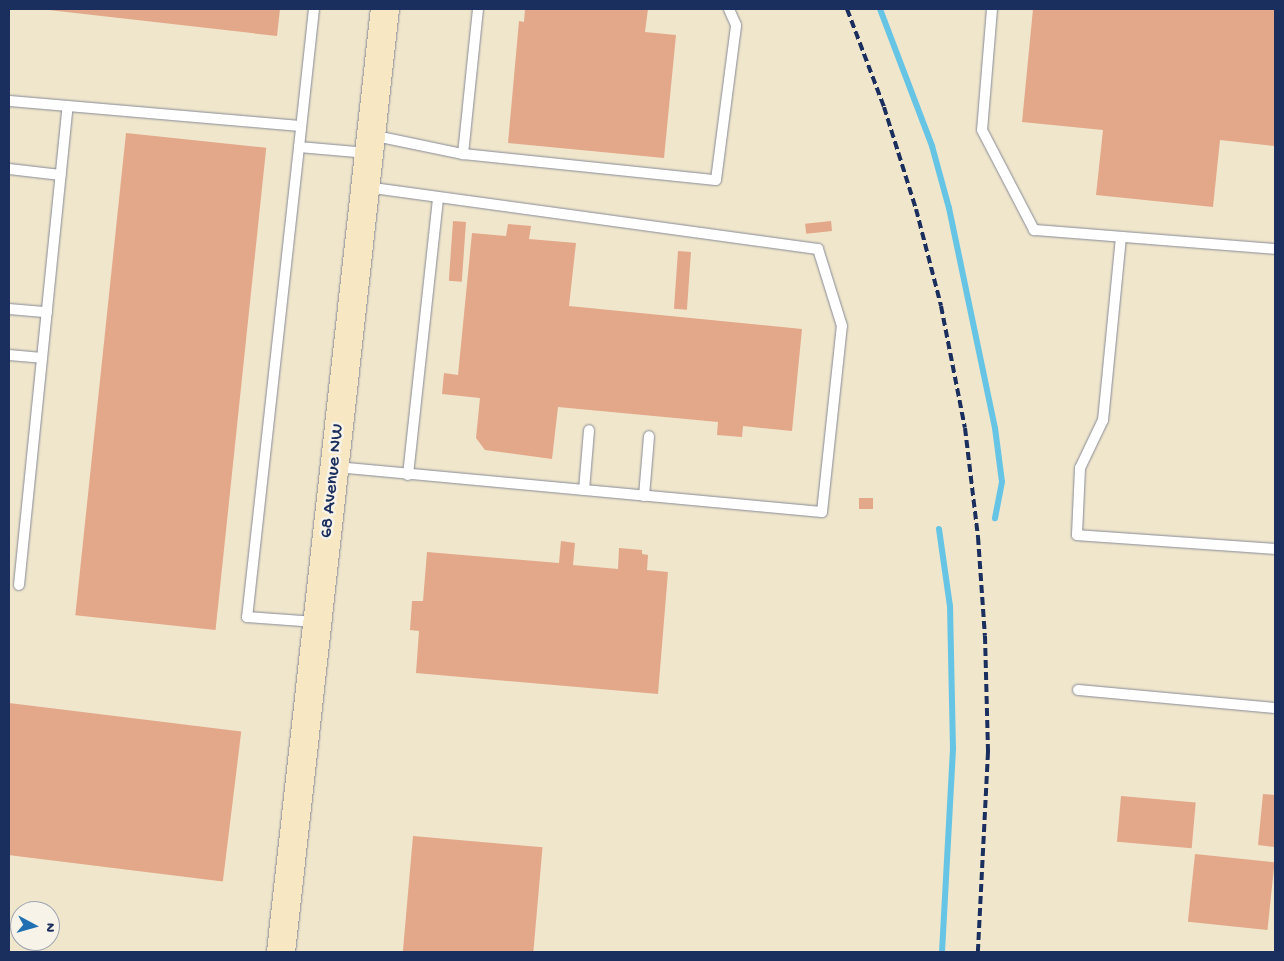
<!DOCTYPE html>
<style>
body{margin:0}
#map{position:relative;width:1284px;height:961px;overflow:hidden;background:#f0e6cc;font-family:"Gochi Hand",sans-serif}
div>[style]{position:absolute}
.stream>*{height:6px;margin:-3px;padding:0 3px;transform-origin:3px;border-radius:3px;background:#66c4e4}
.building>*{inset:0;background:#e3a78a;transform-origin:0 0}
.roads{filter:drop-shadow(0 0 1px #868a95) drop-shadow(0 0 1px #868a95)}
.lane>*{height:10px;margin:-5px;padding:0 5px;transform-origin:5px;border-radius:5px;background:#fff}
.secondary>*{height:28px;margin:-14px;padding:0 14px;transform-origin:14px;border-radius:14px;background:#f7e8c3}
.rail>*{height:4px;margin-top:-2px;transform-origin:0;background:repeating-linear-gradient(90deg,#1b2f5e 0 8px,transparent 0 12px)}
span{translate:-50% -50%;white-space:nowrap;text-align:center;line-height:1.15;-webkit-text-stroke:5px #f7f3e8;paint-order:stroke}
.street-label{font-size:19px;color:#1b2f5e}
.frame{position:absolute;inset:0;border:10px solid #1b2f5e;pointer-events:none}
.north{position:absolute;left:10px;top:901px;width:50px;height:50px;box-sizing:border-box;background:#f7f3e8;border:1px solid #9fa5b1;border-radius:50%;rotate:96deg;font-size:14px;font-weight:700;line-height:20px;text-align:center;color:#1b2f5e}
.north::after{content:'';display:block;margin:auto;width:18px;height:22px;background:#1f6fb2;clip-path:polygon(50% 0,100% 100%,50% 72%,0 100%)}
</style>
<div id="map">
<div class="stream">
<div style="left:880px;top:9px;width:147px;rotate:69.2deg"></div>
<div style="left:932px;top:146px;width:64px;rotate:74.7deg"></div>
<div style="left:949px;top:208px;width:225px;rotate:78.2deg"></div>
<div style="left:995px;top:428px;width:54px;rotate:82.6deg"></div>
<div style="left:1002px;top:482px;width:37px;rotate:101deg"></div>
<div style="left:939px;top:529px;width:78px;rotate:81.9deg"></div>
<div style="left:950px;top:606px;width:143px;rotate:88.8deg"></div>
<div style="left:953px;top:749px;width:203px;rotate:93.1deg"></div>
</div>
<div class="building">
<div style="clip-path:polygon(40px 9px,280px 9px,277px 36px)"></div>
<div style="clip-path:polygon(525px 9px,648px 9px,645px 32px,676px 35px,664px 158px,508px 143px,519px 21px,524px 22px)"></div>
<div style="clip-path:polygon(1033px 9px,1275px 9px,1275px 146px,1220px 140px,1213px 207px,1096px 195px,1103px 130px,1022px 122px)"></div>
<div style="left:126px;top:133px;width:141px;height:485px;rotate:6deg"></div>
<div style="left:453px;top:221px;width:13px;height:60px;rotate:4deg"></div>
<div style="left:831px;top:221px;width:10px;height:26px;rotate:84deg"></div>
<div style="clip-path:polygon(508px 224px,531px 226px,529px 239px,576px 243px,569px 306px,802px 329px,792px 431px,743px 426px,742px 437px,717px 435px,718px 422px,558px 407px,552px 459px,485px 450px,476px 438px,480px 398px,442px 394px,444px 373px,458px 375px,472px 233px,506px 236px)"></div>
<div style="left:678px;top:251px;width:13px;height:58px;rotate:4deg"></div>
<div style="left:859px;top:498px;width:14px;height:11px"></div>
<div style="clip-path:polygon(561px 541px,575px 543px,573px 565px,618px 569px,619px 548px,642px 550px,642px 554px,648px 555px,647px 570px,668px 572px,658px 694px,416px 673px,419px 631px,410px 630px,412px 601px,423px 601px,427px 552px,559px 563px)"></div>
<div style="left:9px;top:703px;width:234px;height:151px;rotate:7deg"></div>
<div style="clip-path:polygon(1263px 794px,1275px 795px,1275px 847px,1258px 845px)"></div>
<div style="left:1121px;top:796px;width:75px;height:46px;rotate:5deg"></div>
<div style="left:413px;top:836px;width:130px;height:117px;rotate:5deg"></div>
<div style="left:1195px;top:854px;width:80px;height:68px;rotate:6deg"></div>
</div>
<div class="roads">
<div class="lane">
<div style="left:314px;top:9px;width:139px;rotate:96.2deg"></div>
<div style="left:299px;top:147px;width:69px;rotate:5deg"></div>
<div style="left:478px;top:9px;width:146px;rotate:95.9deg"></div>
<div style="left:463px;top:154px;width:254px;rotate:5.9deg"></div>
<div style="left:716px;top:180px;width:156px;rotate:-82.6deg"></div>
<div style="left:736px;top:25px;width:17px;rotate:-114deg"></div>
<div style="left:992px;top:9px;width:121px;rotate:94.7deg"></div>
<div style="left:982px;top:130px;width:113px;rotate:62.5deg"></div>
<div style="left:1034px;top:230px;width:242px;rotate:4.5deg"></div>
<div style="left:9px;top:101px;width:293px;rotate:4.9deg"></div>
<div style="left:371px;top:135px;width:94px;rotate:11.7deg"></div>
<div style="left:299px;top:147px;width:473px;rotate:96.3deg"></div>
<div style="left:247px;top:617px;width:69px;rotate:4.1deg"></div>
<div style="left:9px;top:169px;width:52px;rotate:6.6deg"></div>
<div style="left:1121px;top:237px;width:184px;rotate:95.6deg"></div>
<div style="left:1103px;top:420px;width:53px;rotate:115.6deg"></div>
<div style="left:1080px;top:468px;width:67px;rotate:92.6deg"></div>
<div style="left:1077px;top:535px;width:198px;rotate:4deg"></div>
<div style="left:9px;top:309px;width:38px;rotate:5deg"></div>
<div style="left:9px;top:355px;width:33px;rotate:5deg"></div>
<div style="left:336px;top:467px;width:488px;rotate:5.3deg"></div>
<div style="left:822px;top:512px;width:187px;rotate:-83.9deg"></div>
<div style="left:842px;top:326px;width:81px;rotate:-107.3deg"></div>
<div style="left:818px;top:249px;width:455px;rotate:-172.2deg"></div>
<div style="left:408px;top:475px;width:279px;rotate:-83.8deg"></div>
<div style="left:584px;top:490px;width:60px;rotate:-85.2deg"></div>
<div style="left:644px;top:496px;width:60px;rotate:-85.2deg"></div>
<div style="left:19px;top:585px;width:481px;rotate:-84.2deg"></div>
<div style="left:1078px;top:690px;width:198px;rotate:5.2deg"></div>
</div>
<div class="secondary">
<div style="left:281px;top:952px;width:949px;rotate:-83.71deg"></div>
</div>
</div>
<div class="rail">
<div style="left:847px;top:9px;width:105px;rotate:69.3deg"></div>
<div style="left:884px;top:107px;width:107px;rotate:72.6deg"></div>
<div style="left:916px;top:209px;width:100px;rotate:75.5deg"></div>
<div style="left:941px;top:306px;width:124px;rotate:78.9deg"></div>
<div style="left:965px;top:428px;width:110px;rotate:83.2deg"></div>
<div style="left:978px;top:537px;width:99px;rotate:86deg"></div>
<div style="left:985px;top:636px;width:116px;rotate:88.5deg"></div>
<div style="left:988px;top:752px;width:200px;rotate:92.9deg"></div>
</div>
<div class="street-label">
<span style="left:333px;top:481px;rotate:-84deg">68 Avenue NW</span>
</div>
<div class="frame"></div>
<div class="north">N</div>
</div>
